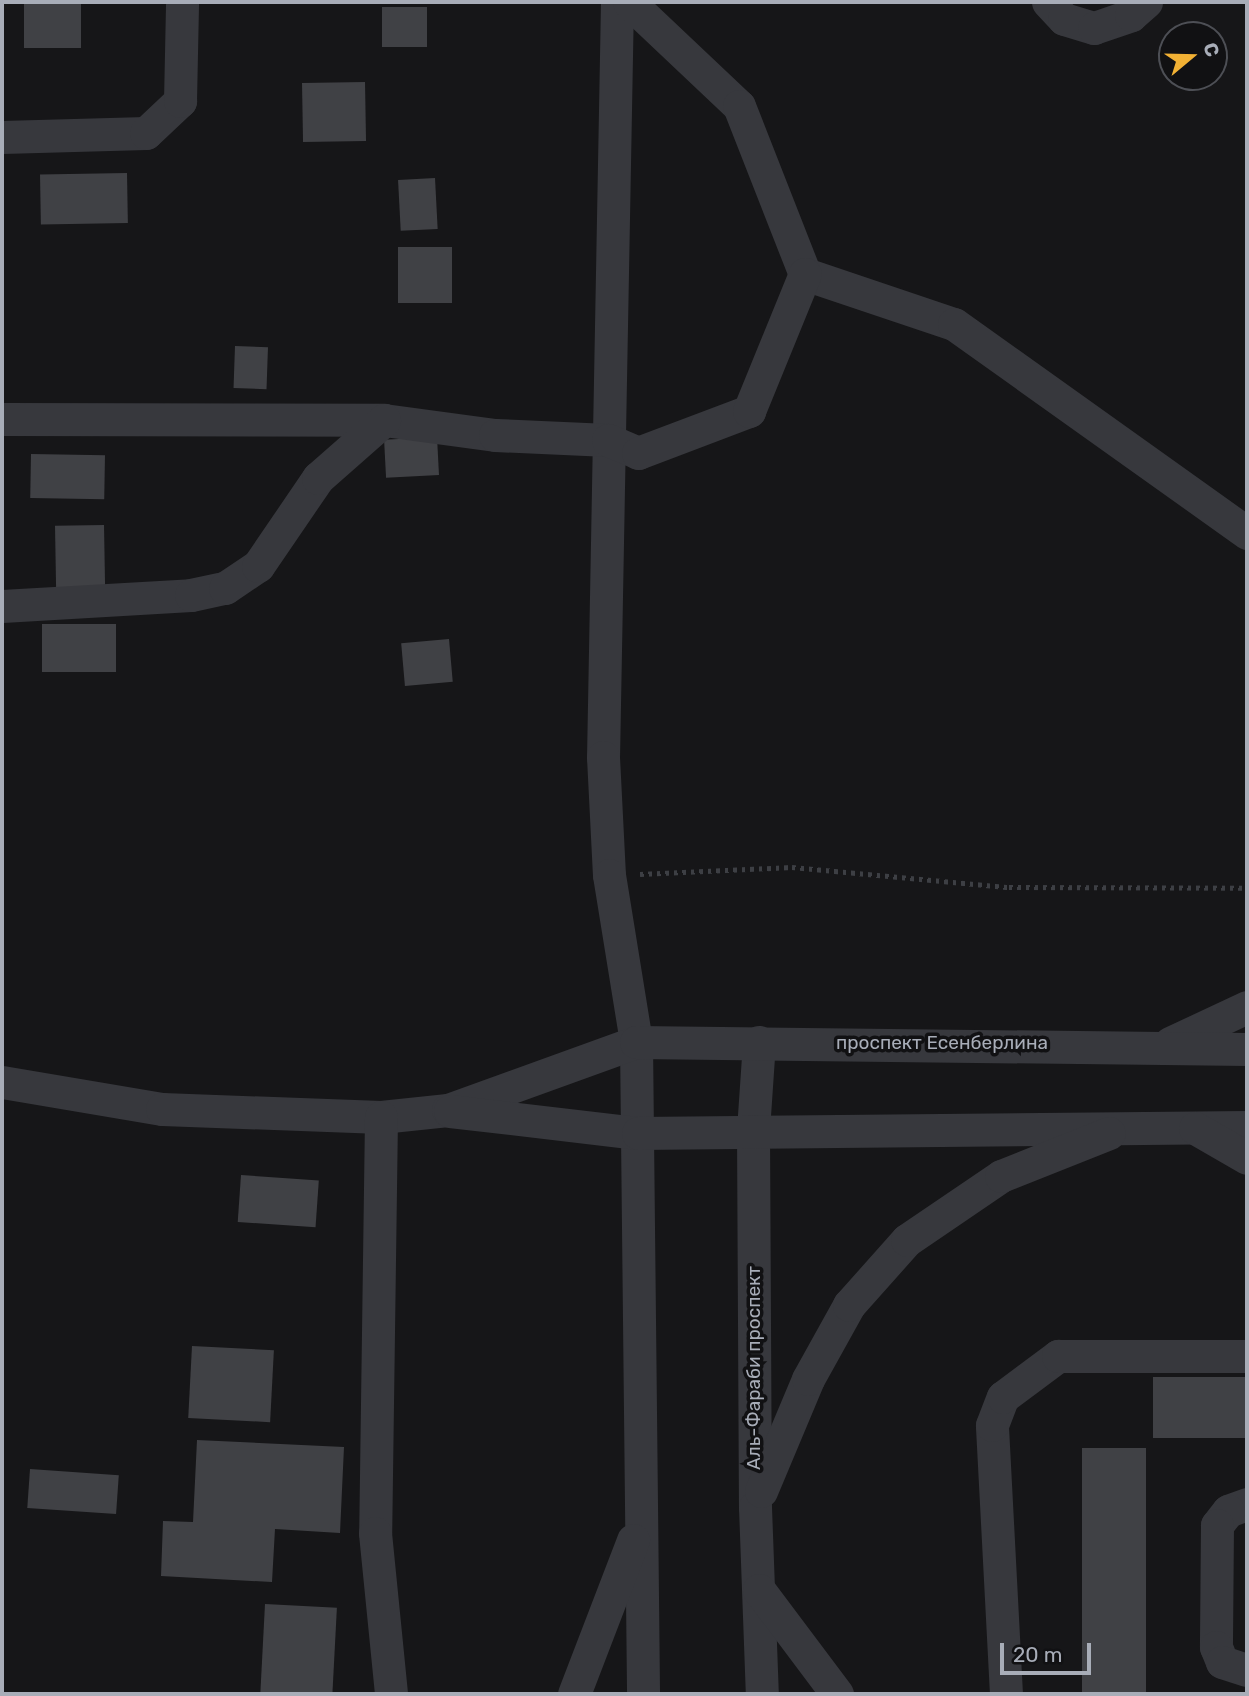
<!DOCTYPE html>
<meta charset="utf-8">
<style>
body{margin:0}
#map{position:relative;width:1249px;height:1696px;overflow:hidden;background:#161618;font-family:Rubik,sans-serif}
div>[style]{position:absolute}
.building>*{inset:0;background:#404145;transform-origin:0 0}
.path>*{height:4.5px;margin-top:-2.25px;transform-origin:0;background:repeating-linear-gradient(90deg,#3d3f44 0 3.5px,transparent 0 8.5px)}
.minor>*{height:33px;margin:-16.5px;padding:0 16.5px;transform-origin:16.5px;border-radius:16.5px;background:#37383d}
span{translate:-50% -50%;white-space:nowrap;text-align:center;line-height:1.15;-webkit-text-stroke:7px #111113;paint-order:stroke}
.street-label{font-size:19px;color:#a8adb8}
.frame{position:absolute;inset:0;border:4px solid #a8adb8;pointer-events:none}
.north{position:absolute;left:1158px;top:21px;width:70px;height:70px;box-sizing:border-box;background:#111113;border:2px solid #4d4f55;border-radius:50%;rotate:71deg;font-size:19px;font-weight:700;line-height:28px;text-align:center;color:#a8adb8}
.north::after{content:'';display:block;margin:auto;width:24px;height:32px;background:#f2b134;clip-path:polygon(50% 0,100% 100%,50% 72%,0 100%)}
.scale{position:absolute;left:1000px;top:1643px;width:91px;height:32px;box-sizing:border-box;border:4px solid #a8adb8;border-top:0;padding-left:9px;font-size:21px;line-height:24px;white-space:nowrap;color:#a8adb8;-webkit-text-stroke:5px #111113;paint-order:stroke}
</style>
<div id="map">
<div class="building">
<div style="left:24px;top:2px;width:57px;height:46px"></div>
<div style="left:382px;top:7px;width:45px;height:40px"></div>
<div style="left:365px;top:82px;width:59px;height:63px;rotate:89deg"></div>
<div style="left:127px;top:173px;width:50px;height:87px;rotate:89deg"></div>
<div style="left:435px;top:178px;width:51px;height:37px;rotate:87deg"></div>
<div style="left:398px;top:247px;width:54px;height:56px"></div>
<div style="left:235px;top:346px;width:33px;height:42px;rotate:2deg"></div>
<div style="left:437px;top:437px;width:38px;height:53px;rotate:87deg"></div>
<div style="left:31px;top:454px;width:74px;height:44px;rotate:1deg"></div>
<div style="left:104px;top:525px;width:62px;height:49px;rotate:89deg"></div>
<div style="left:42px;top:624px;width:74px;height:48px"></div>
<div style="left:449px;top:639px;width:43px;height:48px;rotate:85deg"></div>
<div style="left:241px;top:1175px;width:78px;height:47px;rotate:4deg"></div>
<div style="left:192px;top:1346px;width:82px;height:72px;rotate:3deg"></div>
<div style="left:1153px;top:1377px;width:94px;height:61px"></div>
<div style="clip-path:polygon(197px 1440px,344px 1447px,340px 1533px,275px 1529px,272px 1582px,161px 1576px,163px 1521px,193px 1522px)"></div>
<div style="left:1082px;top:1448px;width:64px;height:246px"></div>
<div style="left:30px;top:1469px;width:89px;height:39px;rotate:4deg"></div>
<div style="left:265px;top:1604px;width:72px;height:90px;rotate:3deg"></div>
</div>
<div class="path">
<div style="left:640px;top:874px;width:152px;rotate:-2.6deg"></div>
<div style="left:792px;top:867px;width:218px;rotate:5.3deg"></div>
<div style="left:1009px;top:887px;width:238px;rotate:0.2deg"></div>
</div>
<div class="minor">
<div style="left:617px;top:2px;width:755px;rotate:91.06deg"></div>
<div style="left:603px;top:757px;width:118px;rotate:87.1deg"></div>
<div style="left:609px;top:875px;width:169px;rotate:80.8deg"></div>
<div style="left:636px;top:1042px;width:652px;rotate:89.38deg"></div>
<div style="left:629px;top:2px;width:151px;rotate:43.4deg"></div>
<div style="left:739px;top:106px;width:180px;rotate:68.6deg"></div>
<div style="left:805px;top:274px;width:157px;rotate:18.6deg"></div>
<div style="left:954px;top:324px;width:360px;rotate:35.5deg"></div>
<div style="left:1048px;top:2px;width:23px;rotate:47deg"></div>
<div style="left:1064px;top:19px;width:31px;rotate:17deg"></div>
<div style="left:1094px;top:28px;width:39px;rotate:-19deg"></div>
<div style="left:1131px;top:15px;width:20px;rotate:-41deg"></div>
<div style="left:2px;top:137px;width:144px;rotate:-1.6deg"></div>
<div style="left:146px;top:133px;width:47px;rotate:-43.3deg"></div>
<div style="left:180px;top:101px;width:99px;rotate:-88.8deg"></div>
<div style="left:2px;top:419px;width:382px;rotate:0.1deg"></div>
<div style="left:384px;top:420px;width:112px;rotate:7.7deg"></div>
<div style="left:495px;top:435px;width:113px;rotate:2.5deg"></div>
<div style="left:608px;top:440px;width:33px;rotate:23deg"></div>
<div style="left:638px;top:453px;width:119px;rotate:-20.7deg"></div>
<div style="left:749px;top:411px;width:148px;rotate:-67.8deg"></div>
<div style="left:2px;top:606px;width:189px;rotate:-3.3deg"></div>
<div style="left:191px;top:595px;width:35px;rotate:-12deg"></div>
<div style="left:225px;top:588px;width:40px;rotate:-34deg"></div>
<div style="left:258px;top:566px;width:107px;rotate:-55.7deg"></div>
<div style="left:318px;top:478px;width:88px;rotate:-41.3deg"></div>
<div style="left:759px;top:1042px;width:89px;rotate:93.9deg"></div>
<div style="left:753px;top:1131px;width:376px;rotate:89.7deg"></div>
<div style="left:755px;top:1507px;width:187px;rotate:87.9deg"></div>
<div style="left:1170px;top:1043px;width:85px;rotate:-25.1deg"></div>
<div style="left:2px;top:1082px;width:162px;rotate:9.6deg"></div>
<div style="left:162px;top:1109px;width:219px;rotate:2.1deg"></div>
<div style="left:381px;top:1117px;width:67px;rotate:-6deg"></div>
<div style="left:448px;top:1110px;width:200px;rotate:-19.9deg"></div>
<div style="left:636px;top:1042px;width:611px;rotate:0.66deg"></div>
<div style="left:450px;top:1111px;width:189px;rotate:6.7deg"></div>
<div style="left:638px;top:1133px;width:609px;rotate:-0.56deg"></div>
<div style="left:381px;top:1117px;width:416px;rotate:90.8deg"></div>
<div style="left:375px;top:1533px;width:162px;rotate:84.3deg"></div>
<div style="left:1195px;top:1128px;width:60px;rotate:30deg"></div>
<div style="left:761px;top:1491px;width:121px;rotate:-67.2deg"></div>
<div style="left:808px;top:1379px;width:85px;rotate:-61deg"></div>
<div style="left:849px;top:1305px;width:87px;rotate:-48.3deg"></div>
<div style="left:907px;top:1240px;width:114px;rotate:-34.2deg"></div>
<div style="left:1001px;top:1176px;width:116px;rotate:-21.7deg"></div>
<div style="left:1247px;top:1504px;width:20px;rotate:160deg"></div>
<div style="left:1228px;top:1511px;width:18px;rotate:128deg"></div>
<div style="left:1217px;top:1525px;width:122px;rotate:90.5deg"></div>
<div style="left:1216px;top:1647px;width:16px;rotate:68deg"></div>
<div style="left:1222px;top:1662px;width:26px;rotate:18deg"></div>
<div style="left:759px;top:1590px;width:130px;rotate:53.1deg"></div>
<div style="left:574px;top:1694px;width:165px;rotate:-69deg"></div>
<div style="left:1006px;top:1694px;width:269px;rotate:-93deg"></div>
<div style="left:992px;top:1425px;width:30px;rotate:-69deg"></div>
<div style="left:1003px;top:1397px;width:69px;rotate:-36.7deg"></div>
<div style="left:1058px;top:1356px;width:189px"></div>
</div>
<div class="street-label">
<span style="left:942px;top:1043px">проспект Есенберлина</span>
<span style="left:754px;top:1368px;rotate:-90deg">Аль-Фараби проспект</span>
</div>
<div class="frame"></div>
<div class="north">С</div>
<div class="scale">20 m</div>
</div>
